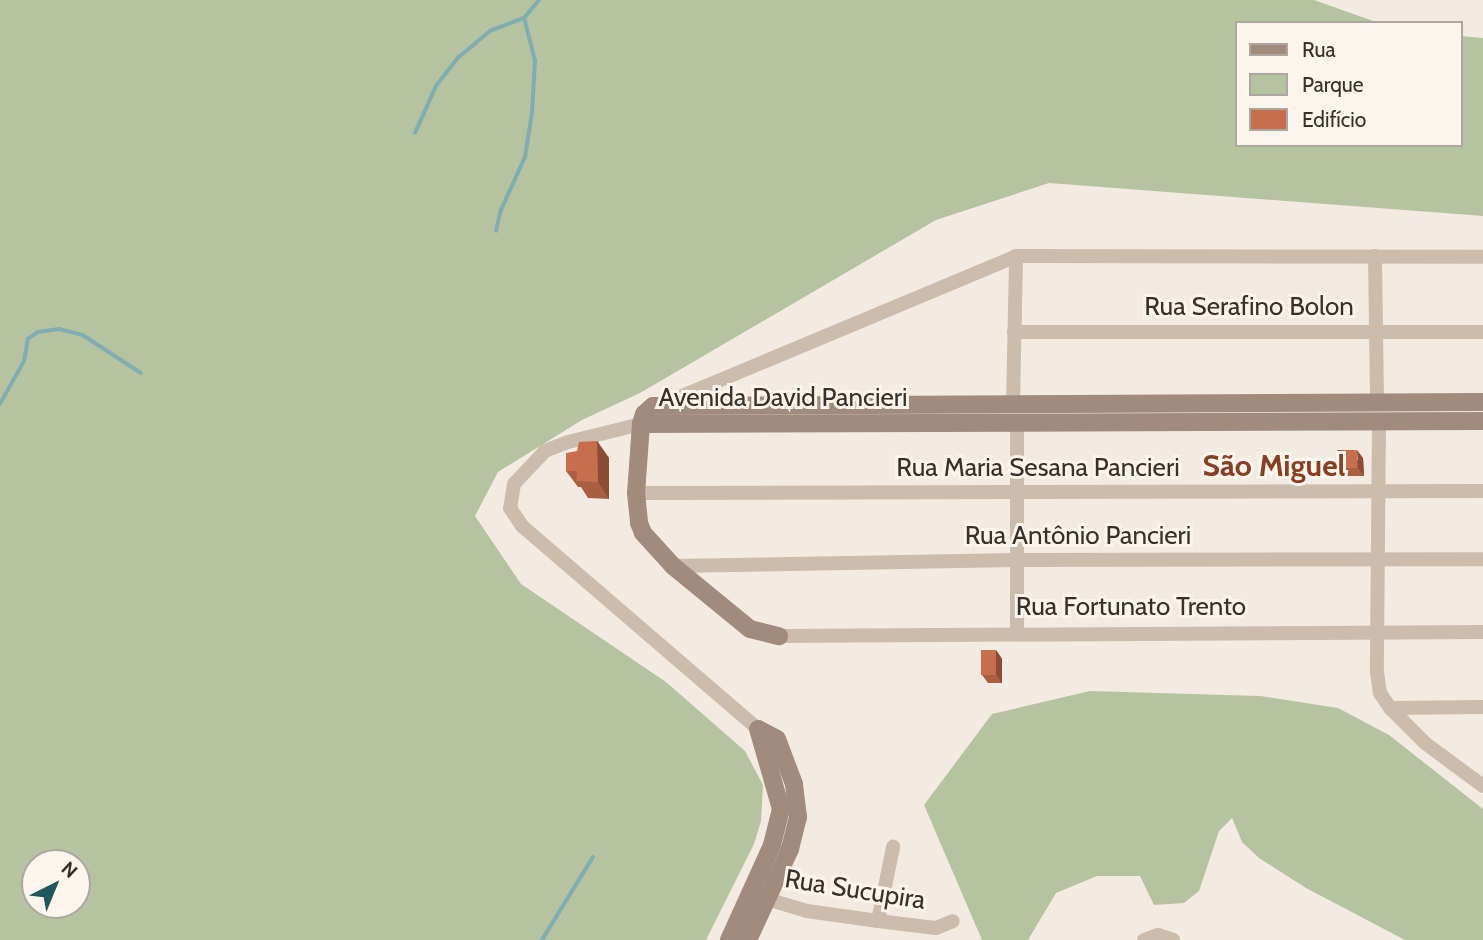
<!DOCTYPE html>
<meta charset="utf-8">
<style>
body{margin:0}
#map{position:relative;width:1483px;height:940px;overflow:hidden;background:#f3ebe1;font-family:Cabin,sans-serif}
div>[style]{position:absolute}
.green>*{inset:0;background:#b6c3a0}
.stream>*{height:3.5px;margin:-1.75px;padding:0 1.75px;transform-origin:1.75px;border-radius:1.75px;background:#80adb1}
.street>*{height:14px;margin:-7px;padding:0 7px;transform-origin:7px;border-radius:7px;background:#ccbcac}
.secondary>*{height:18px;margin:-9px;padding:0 9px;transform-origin:9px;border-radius:9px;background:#a08b7d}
.wall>*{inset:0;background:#aa5f42}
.shaded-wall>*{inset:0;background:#8b4d36}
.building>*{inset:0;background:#c66e4d;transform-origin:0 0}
span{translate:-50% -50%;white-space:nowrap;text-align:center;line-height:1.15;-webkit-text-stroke:6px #fbf5ee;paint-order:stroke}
.street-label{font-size:26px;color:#3a302b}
.quarter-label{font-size:30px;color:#8a3f24;font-weight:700}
.legend{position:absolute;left:1235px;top:21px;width:228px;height:126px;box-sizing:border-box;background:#fbf5ee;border:2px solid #aea6a0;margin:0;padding:9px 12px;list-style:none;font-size:21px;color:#3a302b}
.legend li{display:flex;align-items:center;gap:14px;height:35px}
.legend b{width:35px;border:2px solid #aea6a0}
.north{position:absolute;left:21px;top:849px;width:70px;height:70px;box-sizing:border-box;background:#fbf5ee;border:2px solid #aea6a0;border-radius:50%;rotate:43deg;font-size:19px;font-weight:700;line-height:28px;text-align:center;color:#3a302b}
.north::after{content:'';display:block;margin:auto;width:24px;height:32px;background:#20565c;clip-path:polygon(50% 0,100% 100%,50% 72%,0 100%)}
</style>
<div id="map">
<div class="green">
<div style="clip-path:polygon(evenodd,0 0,1314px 0,1379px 23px,1236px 23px,1236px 145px,1460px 145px,1460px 36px,1483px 38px,1483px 216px,1049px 183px,936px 220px,640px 393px,582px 420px,498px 472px,475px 516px,521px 584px,666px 682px,745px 751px,763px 785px,761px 821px,754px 844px,706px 940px,0 940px,0 0,35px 863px,77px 863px,77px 905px,35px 905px,35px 863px)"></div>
<div style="clip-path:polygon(1090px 691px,1260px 696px,1338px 708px,1389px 735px,1483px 809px,1483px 940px,1405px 940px,1306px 888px,1259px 858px,1242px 842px,1232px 818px,1219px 831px,1199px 891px,1184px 903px,1154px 905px,1140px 876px,1097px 876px,1056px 893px,1028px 940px,982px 940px,924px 805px,992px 714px)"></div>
</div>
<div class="stream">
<div style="left:415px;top:133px;width:51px;rotate:-65.9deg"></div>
<div style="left:436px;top:86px;width:37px;rotate:-52deg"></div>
<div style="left:459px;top:57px;width:40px;rotate:-40deg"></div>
<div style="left:490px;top:31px;width:36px;rotate:-21deg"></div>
<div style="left:524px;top:18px;width:23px;rotate:-50deg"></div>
<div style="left:496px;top:231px;width:22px;rotate:-77deg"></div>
<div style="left:501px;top:210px;width:58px;rotate:-65.6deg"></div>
<div style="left:525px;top:157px;width:45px;rotate:-81deg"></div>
<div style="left:532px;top:113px;width:52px;rotate:-86.7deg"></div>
<div style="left:535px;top:61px;width:44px;rotate:-104.3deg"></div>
<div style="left:0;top:404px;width:49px;rotate:-60.8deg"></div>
<div style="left:24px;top:361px;width:22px;rotate:-80deg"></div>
<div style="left:28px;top:339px;width:12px;rotate:-35deg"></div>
<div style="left:38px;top:332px;width:21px;rotate:-8deg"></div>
<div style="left:59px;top:329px;width:25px;rotate:14deg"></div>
<div style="left:83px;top:335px;width:69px;rotate:33.2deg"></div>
<div style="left:542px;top:940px;width:97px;rotate:-58.4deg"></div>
</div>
<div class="street">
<div style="left:1375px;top:256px;width:146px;rotate:89.2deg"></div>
<div style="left:1014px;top:332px;width:469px"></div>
<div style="left:663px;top:404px;width:383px;rotate:-22.7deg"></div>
<div style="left:1016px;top:256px;width:467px;rotate:0.1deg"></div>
<div style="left:1013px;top:405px;width:149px;rotate:-88.8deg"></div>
<div style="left:1379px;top:422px;width:250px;rotate:90.5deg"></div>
<div style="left:1377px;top:672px;width:21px;rotate:82deg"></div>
<div style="left:1380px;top:693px;width:18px;rotate:56deg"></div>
<div style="left:1390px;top:708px;width:49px;rotate:45deg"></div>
<div style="left:1425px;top:743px;width:72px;rotate:36.6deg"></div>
<div style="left:641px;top:424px;width:75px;rotate:166.1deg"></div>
<div style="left:568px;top:442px;width:25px;rotate:159deg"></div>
<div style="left:545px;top:451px;width:45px;rotate:133.2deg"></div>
<div style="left:514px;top:484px;width:24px;rotate:99deg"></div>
<div style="left:510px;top:508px;width:22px;rotate:56deg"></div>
<div style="left:522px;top:526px;width:311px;rotate:40.7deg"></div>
<div style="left:636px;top:493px;width:847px;rotate:-0.14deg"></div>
<div style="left:673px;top:566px;width:343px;rotate:-1deg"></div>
<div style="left:1016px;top:560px;width:467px;rotate:-0.1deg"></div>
<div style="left:1017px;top:632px;width:207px;rotate:-90deg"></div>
<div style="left:779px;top:636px;width:704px;rotate:-0.33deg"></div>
<div style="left:1390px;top:708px;width:93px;rotate:-0.6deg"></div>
<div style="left:757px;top:896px;width:52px;rotate:16.7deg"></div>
<div style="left:807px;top:911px;width:72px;rotate:8deg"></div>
<div style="left:878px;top:921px;width:58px;rotate:6.9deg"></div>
<div style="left:936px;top:928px;width:18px;rotate:-22deg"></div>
<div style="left:878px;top:921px;width:76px;rotate:-78.5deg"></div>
<div style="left:1144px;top:940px;width:15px;rotate:-20deg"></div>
<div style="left:1158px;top:935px;width:16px;rotate:18deg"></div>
</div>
<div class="secondary">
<div style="left:1483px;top:402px;width:830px;rotate:179.72deg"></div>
<div style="left:653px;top:406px;width:12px;rotate:138deg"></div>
<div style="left:644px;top:414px;width:10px;rotate:107deg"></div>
<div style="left:641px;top:424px;width:842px;rotate:-0.2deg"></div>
<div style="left:641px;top:424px;width:69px;rotate:94.1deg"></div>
<div style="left:636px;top:493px;width:30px;rotate:84deg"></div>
<div style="left:639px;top:523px;width:11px;rotate:68deg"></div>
<div style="left:643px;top:533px;width:45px;rotate:47.7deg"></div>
<div style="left:673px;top:566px;width:99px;rotate:39.3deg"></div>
<div style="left:750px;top:629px;width:30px;rotate:14deg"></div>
<div style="left:729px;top:940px;width:104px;rotate:-65.6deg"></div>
<div style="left:772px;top:845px;width:37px;rotate:-76deg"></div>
<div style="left:781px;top:809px;width:83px;rotate:-106deg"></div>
<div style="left:748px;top:940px;width:100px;rotate:-65.2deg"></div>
<div style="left:790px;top:849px;width:33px;rotate:-76deg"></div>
<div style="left:798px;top:817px;width:33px;rotate:-97deg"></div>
<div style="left:794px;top:784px;width:48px;rotate:-110.7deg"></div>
<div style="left:777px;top:739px;width:21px;rotate:-152deg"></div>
</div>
<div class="wall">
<div style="clip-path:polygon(597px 441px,609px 458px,609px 499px,588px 498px,581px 487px,578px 487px,566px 471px,577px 451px)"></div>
<div style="clip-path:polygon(1363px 458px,1364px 476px,1343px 476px,1337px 468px)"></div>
<div style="clip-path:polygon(996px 650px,1002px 659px,1002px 683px,988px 683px,982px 675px)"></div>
</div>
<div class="shaded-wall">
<div style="clip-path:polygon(597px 441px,609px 458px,609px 499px,598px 482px)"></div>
<div style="clip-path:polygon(1357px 450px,1363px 458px,1364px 476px,1358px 468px)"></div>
<div style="clip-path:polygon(996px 650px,1002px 659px,1002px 683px,996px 674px)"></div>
</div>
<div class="building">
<div style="clip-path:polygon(597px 441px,598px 482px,576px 481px,577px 471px,566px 471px,566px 453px,577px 451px,579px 442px)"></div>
<div style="left:1337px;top:450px;width:20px;height:18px"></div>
<div style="left:981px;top:650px;width:15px;height:25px"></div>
</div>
<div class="street-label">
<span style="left:1249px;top:307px">Rua Serafino Bolon</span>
<span style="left:783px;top:398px">Avenida David Pancieri</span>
<span style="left:1038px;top:468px">Rua Maria Sesana Pancieri</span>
<span style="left:1078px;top:536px">Rua Antônio Pancieri</span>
<span style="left:1131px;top:607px">Rua Fortunato Trento</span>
<span style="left:855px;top:890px;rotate:9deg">Rua Sucupira</span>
</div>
<div class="quarter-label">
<span style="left:1274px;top:466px">São Miguel</span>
</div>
<ul class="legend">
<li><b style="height:9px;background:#a08b7d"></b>Rua</li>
<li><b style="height:19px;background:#b6c3a0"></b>Parque</li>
<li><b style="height:19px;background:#c66e4d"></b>Edifício</li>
</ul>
<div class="north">N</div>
</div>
